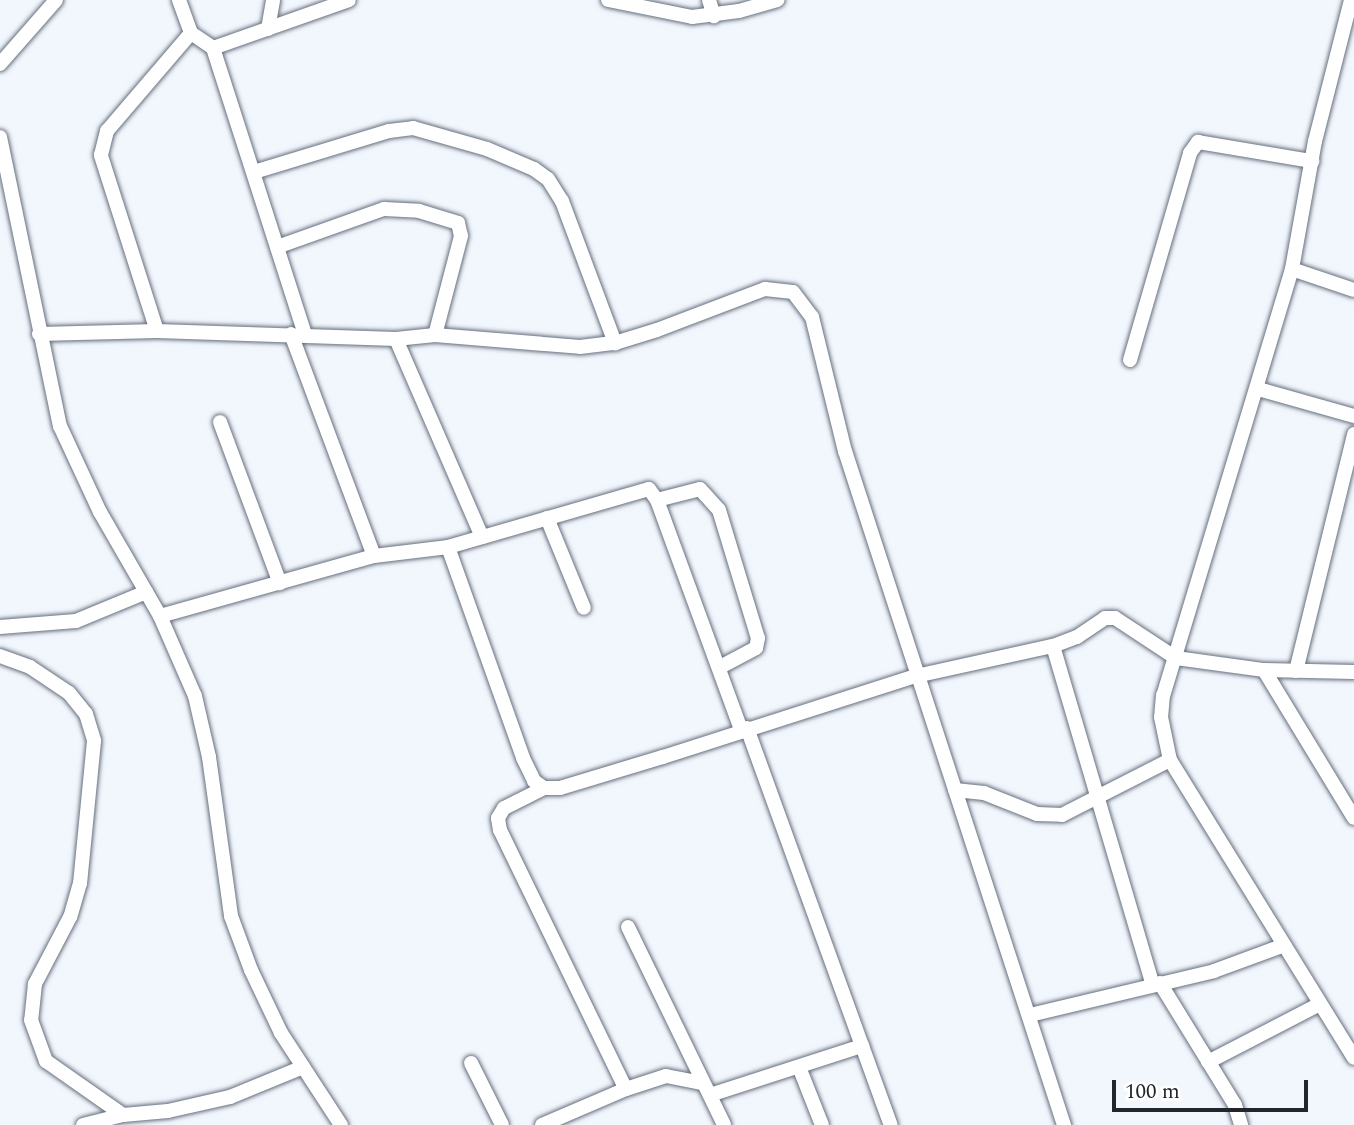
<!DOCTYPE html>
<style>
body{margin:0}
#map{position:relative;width:1354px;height:1125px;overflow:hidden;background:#f2f6fd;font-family:Spectral,serif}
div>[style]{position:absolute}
.roads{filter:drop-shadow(0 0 2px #656f7c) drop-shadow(0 0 2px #656f7c)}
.minor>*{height:14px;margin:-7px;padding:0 7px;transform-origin:7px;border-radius:7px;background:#fff}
span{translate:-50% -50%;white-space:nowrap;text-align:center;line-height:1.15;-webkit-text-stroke:6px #fff;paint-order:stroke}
.scale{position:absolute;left:1112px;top:1080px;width:196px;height:32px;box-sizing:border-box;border:4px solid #22262b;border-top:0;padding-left:9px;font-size:21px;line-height:24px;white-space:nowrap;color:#22262b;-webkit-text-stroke:5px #fff;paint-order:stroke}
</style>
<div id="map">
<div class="roads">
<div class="minor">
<div style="left:179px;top:0;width:35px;rotate:70deg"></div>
<div style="left:191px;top:33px;width:27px;rotate:34deg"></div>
<div style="left:213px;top:48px;width:300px;rotate:72.2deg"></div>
<div style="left:608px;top:0;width:86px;rotate:11.4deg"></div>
<div style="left:692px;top:17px;width:47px;rotate:-7.3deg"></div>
<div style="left:739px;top:11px;width:40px;rotate:-16deg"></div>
<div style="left:709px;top:0;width:17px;rotate:73deg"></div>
<div style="left:1351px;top:0;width:146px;rotate:104.3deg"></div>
<div style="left:1315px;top:141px;width:130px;rotate:100.2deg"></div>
<div style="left:1292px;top:269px;width:445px;rotate:106.8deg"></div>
<div style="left:1163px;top:695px;width:22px;rotate:95deg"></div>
<div style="left:1161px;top:717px;width:44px;rotate:78.2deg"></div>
<div style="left:1170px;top:760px;width:350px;rotate:58.3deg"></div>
<div style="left:268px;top:29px;width:29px;rotate:-80deg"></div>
<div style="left:213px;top:48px;width:144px;rotate:-19.4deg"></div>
<div style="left:0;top:64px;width:85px;rotate:-48.8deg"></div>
<div style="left:0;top:137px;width:295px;rotate:78.3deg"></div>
<div style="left:60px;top:426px;width:95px;rotate:65.1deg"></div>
<div style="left:100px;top:512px;width:120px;rotate:60deg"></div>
<div style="left:160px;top:616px;width:87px;rotate:66.4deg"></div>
<div style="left:195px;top:696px;width:63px;rotate:77.1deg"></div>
<div style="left:209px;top:757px;width:161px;rotate:82.1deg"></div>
<div style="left:231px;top:916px;width:58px;rotate:69.7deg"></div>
<div style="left:251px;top:970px;width:70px;rotate:64.5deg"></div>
<div style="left:281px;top:1033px;width:110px;rotate:56.9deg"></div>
<div style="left:254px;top:172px;width:141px;rotate:-16.9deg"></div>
<div style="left:389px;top:131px;width:24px;rotate:-7deg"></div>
<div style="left:413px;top:128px;width:77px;rotate:15.8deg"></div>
<div style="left:487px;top:149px;width:51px;rotate:23.1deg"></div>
<div style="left:534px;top:169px;width:17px;rotate:36deg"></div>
<div style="left:548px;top:179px;width:26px;rotate:58deg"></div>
<div style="left:562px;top:201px;width:152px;rotate:69.5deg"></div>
<div style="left:277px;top:247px;width:114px;rotate:-19.6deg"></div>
<div style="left:384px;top:209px;width:35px;rotate:3deg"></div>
<div style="left:419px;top:211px;width:41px;rotate:17.1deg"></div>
<div style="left:458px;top:223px;width:13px;rotate:77deg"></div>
<div style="left:461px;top:236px;width:102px;rotate:104.7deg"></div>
<div style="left:1292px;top:269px;width:65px;rotate:18.7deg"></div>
<div style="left:157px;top:331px;width:185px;rotate:-107.7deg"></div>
<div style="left:101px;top:155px;width:25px;rotate:-76deg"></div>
<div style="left:107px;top:131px;width:129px;rotate:-49.4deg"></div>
<div style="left:39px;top:334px;width:118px;rotate:-1.5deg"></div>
<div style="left:157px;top:331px;width:239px;rotate:1.9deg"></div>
<div style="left:396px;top:339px;width:39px;rotate:-6deg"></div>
<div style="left:435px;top:335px;width:145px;rotate:4.7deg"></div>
<div style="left:580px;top:347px;width:35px;rotate:-7deg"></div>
<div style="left:615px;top:343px;width:44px;rotate:-17.2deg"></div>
<div style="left:657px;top:330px;width:116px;rotate:-20.8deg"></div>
<div style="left:765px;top:289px;width:28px;rotate:6deg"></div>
<div style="left:793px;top:292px;width:31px;rotate:53deg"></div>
<div style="left:812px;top:317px;width:138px;rotate:76.2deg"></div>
<div style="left:845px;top:451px;width:709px;rotate:72deg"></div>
<div style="left:291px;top:334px;width:237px;rotate:69.5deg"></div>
<div style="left:396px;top:339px;width:216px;rotate:66.5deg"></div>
<div style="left:1130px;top:360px;width:216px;rotate:-73.8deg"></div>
<div style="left:1190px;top:153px;width:14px;rotate:-54deg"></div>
<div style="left:1198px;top:142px;width:116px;rotate:9.5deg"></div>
<div style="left:1258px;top:389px;width:100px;rotate:15.7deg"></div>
<div style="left:220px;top:422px;width:172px;rotate:69.6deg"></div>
<div style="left:657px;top:500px;width:44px;rotate:-14.3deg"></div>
<div style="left:700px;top:489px;width:28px;rotate:48deg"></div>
<div style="left:719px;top:510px;width:134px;rotate:73.1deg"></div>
<div style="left:758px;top:638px;width:10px;rotate:101deg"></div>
<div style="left:756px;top:648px;width:40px;rotate:152deg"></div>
<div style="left:547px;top:518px;width:97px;rotate:67.7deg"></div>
<div style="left:448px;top:547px;width:224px;rotate:70.4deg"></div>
<div style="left:523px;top:758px;width:25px;rotate:64deg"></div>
<div style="left:534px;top:781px;width:12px;rotate:35deg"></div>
<div style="left:544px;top:788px;width:16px"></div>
<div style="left:560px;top:788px;width:108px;rotate:-16.8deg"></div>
<div style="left:663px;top:757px;width:266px;rotate:-17.8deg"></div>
<div style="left:916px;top:676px;width:140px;rotate:-12.4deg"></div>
<div style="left:1053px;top:646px;width:26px;rotate:-21deg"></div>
<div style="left:1077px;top:637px;width:34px;rotate:-34deg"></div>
<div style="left:1105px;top:618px;width:10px"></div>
<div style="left:1115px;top:618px;width:73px;rotate:33.3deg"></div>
<div style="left:1176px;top:658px;width:89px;rotate:7.8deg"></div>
<div style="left:1264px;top:670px;width:90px;rotate:1.3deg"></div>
<div style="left:160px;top:616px;width:222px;rotate:-15.7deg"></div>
<div style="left:374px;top:556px;width:75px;rotate:-6.9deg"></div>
<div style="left:448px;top:547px;width:209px;rotate:-16.1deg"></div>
<div style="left:649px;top:489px;width:14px;rotate:54deg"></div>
<div style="left:657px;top:500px;width:245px;rotate:69.9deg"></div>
<div style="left:0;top:627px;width:76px;rotate:-4.5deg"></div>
<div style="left:76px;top:621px;width:76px;rotate:-22.5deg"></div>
<div style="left:1053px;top:646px;width:353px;rotate:73.6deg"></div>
<div style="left:0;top:656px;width:32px;rotate:20deg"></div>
<div style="left:30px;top:667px;width:47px;rotate:33.7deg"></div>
<div style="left:69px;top:693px;width:27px;rotate:51deg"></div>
<div style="left:86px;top:714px;width:28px;rotate:73deg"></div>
<div style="left:94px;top:741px;width:143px;rotate:95.6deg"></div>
<div style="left:80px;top:883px;width:35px;rotate:106deg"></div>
<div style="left:70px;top:917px;width:76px;rotate:117.6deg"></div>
<div style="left:35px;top:984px;width:36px;rotate:96deg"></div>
<div style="left:31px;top:1020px;width:44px;rotate:69.9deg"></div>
<div style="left:46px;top:1061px;width:94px;rotate:35deg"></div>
<div style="left:123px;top:1115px;width:45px;rotate:-5.1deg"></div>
<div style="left:168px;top:1111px;width:64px;rotate:-12.7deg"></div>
<div style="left:230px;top:1097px;width:79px;rotate:-22.3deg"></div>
<div style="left:1264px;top:670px;width:173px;rotate:58.7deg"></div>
<div style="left:1296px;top:671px;width:244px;rotate:-76.2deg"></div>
<div style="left:747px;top:728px;width:422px;rotate:70.1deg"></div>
<div style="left:544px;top:788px;width:45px;rotate:153.4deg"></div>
<div style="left:504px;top:808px;width:12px;rotate:121deg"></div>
<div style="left:498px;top:818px;width:12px;rotate:81deg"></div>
<div style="left:500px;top:830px;width:288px;rotate:64.1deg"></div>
<div style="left:626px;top:1089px;width:42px;rotate:-18deg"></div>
<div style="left:666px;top:1076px;width:37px;rotate:11deg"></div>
<div style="left:955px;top:790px;width:29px;rotate:6deg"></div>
<div style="left:984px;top:793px;width:57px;rotate:21.6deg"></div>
<div style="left:1037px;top:814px;width:25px;rotate:2deg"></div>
<div style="left:1062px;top:815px;width:121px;rotate:-27deg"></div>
<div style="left:628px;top:927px;width:220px;rotate:64.1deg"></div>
<div style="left:1160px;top:983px;width:143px;rotate:58.4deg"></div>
<div style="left:1235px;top:1105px;width:21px;rotate:73deg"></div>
<div style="left:1030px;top:1015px;width:189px;rotate:-13.4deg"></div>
<div style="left:1214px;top:971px;width:72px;rotate:-20.2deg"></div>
<div style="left:1208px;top:1062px;width:126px;rotate:-27.4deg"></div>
<div style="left:471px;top:1063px;width:69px;rotate:63.4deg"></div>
<div style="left:799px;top:1067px;width:62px;rotate:68.4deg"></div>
<div style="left:710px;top:1095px;width:160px;rotate:-17.9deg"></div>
<div style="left:83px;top:1125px;width:41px;rotate:-14deg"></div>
<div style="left:542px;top:1125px;width:91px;rotate:-23.2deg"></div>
</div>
</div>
<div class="scale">100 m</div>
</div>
